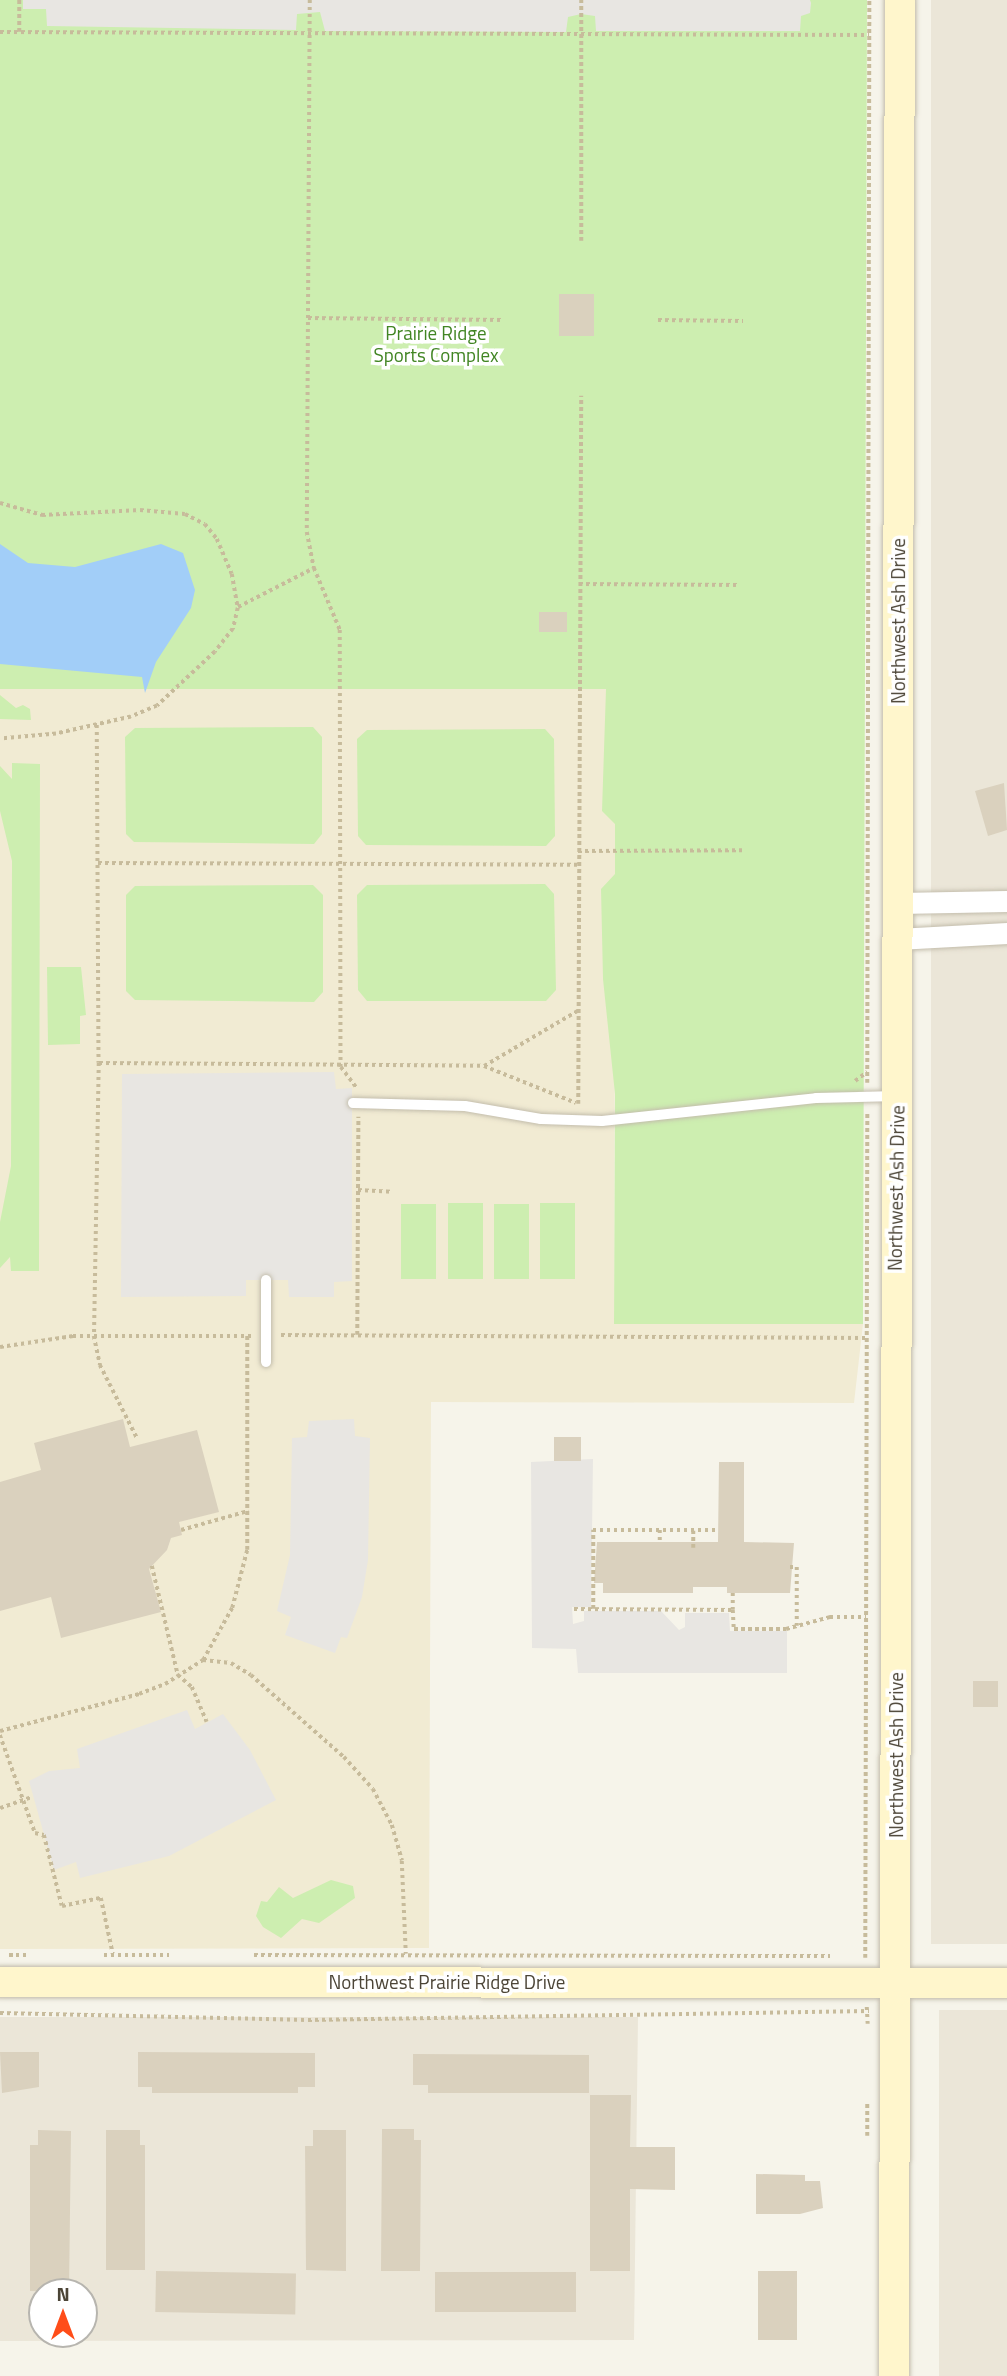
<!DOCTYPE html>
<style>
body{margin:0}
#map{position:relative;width:1007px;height:2376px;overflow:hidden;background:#f6f4ea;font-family:"Titillium Web",sans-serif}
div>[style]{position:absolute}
.residential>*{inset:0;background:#ebe6d8;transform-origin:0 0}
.education>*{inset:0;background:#f1ebd3}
.green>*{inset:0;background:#cdeeb0;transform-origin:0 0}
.parking>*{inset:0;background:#e8e6e2}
.water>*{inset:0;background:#a2cef8}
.building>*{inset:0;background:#dad1be;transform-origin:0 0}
.path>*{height:3.5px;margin-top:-1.75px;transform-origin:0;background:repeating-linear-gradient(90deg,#c7bb9b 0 3.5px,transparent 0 7px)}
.roads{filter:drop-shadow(0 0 2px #c3bdac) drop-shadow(0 0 2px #c3bdac)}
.lane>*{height:10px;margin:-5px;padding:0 5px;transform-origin:5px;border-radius:5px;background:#fff}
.street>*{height:21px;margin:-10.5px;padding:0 10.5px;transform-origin:10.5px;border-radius:10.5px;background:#fff}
.secondary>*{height:30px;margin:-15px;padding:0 15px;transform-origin:15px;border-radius:15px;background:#fff6cc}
span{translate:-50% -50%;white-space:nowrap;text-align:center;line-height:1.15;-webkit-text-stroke:7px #fff;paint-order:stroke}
.park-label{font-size:19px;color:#418523}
.street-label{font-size:19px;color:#4c4537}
.north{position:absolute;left:28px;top:2278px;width:70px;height:70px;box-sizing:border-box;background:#fff;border:2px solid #b7b5af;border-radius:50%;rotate:0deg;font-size:19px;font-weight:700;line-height:28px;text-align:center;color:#4c4537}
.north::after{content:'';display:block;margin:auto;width:24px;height:32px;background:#ff4d19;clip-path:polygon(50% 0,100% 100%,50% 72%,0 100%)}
</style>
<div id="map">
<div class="residential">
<div style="left:931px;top:0;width:76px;height:1944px"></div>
<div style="left:1007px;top:2010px;width:366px;height:68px;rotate:90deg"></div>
<div style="clip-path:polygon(evenodd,0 2017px,638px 2017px,634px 2340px,0 2341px,0 2017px,42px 2292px,84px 2292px,84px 2334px,42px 2334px,42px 2292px)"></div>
</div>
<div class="education">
<div style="clip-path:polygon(0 689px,616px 689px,614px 1324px,863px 1324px,854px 1403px,431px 1402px,429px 1948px,0 1949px)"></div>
</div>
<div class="green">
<div style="clip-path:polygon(0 0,867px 0,863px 1324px,614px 1324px,615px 1094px,603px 979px,601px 889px,615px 874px,615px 824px,602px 811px,606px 689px,0 689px)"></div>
<div style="clip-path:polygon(0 695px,16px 708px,23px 705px,30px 709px,31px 720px,0 719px)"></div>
<div style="clip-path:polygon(313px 727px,322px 737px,322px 834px,314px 844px,134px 842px,126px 834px,125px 737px,135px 728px)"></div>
<div style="clip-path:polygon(545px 729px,554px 739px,555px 836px,546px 846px,366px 845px,358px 836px,357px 739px,367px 730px)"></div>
<div style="clip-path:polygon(12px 763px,40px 764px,39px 1271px,11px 1271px,10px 1257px,0 1268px,0 1222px,11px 1166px,12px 861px,0 811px,0 766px,12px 779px)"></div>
<div style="clip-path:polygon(545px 884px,554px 894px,556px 990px,546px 1001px,367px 1001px,358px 990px,357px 895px,367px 885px)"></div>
<div style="clip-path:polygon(313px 885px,323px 895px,323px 992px,314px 1002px,135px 1000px,126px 991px,126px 895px,135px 886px)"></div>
<div style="clip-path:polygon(47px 967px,81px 967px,86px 1015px,80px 1016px,80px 1044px,48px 1045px)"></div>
<div style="left:448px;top:1203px;width:35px;height:76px"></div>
<div style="left:540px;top:1203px;width:35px;height:76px"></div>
<div style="left:401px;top:1204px;width:35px;height:75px"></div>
<div style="left:494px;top:1204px;width:35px;height:75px"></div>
<div style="clip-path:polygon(331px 1880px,353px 1886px,355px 1898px,319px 1923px,302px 1919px,281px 1938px,263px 1927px,256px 1916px,261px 1901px,267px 1902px,279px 1887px,293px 1898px)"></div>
</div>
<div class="parking">
<div style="clip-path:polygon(23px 0,810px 0,811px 3px,810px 13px,801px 16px,800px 31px,596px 31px,595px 16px,581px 14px,568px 17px,566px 32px,325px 31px,320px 12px,297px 14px,296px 30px,47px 26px,46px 9px,23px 9px)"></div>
<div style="clip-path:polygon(334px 1072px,336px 1089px,352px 1088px,352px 1281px,334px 1282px,334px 1297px,289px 1297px,288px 1280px,246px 1280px,246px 1296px,121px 1297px,122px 1074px)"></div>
<div style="clip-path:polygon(354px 1419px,355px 1436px,370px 1438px,368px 1560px,362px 1597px,347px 1638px,341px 1637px,335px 1653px,285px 1635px,291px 1617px,277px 1611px,290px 1555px,292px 1438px,307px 1437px,309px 1421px)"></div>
<div style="clip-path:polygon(593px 1459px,591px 1607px,572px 1607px,573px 1624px,584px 1621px,584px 1611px,661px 1611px,679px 1630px,685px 1627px,685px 1613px,729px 1613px,730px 1631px,787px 1631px,787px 1673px,578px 1673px,576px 1649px,532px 1648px,531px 1462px)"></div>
<div style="clip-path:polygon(187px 1710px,195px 1729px,223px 1714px,250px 1750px,276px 1800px,169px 1856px,80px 1878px,76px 1862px,54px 1870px,29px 1781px,49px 1771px,80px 1768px,77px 1749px)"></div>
</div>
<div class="water">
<div style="clip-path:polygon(0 544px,28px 563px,75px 567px,161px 544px,183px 553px,195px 590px,191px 608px,156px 662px,145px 693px,142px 677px,0 664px)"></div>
</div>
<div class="building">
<div style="left:559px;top:294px;width:35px;height:42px"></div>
<div style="left:539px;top:612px;width:28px;height:20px"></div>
<div style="clip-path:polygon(1004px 783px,1007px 830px,988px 836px,975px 791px)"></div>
<div style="clip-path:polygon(123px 1419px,130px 1447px,197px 1430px,219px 1512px,179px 1522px,182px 1535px,171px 1538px,167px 1550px,149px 1569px,161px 1612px,61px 1638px,51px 1597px,0 1611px,0 1482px,41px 1470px,34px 1443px)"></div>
<div style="left:554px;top:1437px;width:27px;height:24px"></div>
<div style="clip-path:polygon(719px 1462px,744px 1462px,744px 1542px,794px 1543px,790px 1593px,727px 1593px,727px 1587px,693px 1587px,693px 1593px,603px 1593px,603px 1583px,594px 1583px,597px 1542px,718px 1542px)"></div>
<div style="left:973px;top:1681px;width:25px;height:26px"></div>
<div style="clip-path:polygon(0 2052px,39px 2052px,39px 2087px,2px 2093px)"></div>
<div style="clip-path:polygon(138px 2052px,315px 2053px,315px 2087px,298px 2087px,298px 2093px,152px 2093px,152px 2087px,138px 2087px)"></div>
<div style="clip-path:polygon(413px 2054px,589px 2055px,589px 2093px,428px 2093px,428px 2085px,413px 2085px)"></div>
<div style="clip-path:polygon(590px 2095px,631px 2095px,630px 2147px,675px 2147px,675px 2190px,630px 2189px,630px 2271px,590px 2271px)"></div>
<div style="clip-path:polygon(382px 2129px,414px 2129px,414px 2140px,421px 2140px,420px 2271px,381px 2271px)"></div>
<div style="clip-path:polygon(38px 2130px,71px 2131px,69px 2292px,30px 2291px,30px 2145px,38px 2145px)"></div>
<div style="clip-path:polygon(106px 2130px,140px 2130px,140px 2145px,145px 2145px,145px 2270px,106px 2270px)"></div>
<div style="clip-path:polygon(313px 2130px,346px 2130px,346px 2271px,306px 2270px,305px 2146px,313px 2146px)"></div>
<div style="clip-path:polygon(756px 2174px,805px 2175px,805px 2181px,820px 2181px,823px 2208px,800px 2214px,756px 2214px)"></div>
<div style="left:156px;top:2271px;width:140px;height:41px;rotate:1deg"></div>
<div style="left:758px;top:2271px;width:39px;height:69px"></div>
<div style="left:435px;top:2272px;width:141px;height:40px"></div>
</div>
<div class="path">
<div style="left:310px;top:0;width:532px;rotate:90.32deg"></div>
<div style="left:307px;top:532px;width:37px;rotate:79deg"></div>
<div style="left:314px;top:568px;width:67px;rotate:67.2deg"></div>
<div style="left:340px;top:630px;width:437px;rotate:89.9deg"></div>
<div style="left:341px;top:1067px;width:26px;rotate:53deg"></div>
<div style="left:0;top:32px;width:869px;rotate:0.2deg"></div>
<div style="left:19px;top:32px;width:32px;rotate:-90deg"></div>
<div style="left:581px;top:241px;width:241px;rotate:-90deg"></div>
<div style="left:308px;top:318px;width:196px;rotate:0.6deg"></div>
<div style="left:658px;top:320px;width:85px;rotate:0.7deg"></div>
<div style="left:0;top:503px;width:44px;rotate:15.9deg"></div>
<div style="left:42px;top:515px;width:98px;rotate:-2.9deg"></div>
<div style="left:140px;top:510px;width:45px;rotate:5.1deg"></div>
<div style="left:185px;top:514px;width:22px;rotate:27deg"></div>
<div style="left:205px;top:524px;width:19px;rotate:51deg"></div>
<div style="left:217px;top:539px;width:38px;rotate:67deg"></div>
<div style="left:232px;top:574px;width:35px;rotate:80deg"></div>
<div style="left:238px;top:608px;width:22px;rotate:103deg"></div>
<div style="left:233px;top:629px;width:29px;rotate:128deg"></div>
<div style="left:215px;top:652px;width:79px;rotate:137deg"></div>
<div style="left:157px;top:706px;width:28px;rotate:157deg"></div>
<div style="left:131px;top:717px;width:77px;rotate:167.2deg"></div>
<div style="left:56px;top:734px;width:56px;rotate:174.9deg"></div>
<div style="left:579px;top:584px;width:161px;rotate:0.4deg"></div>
<div style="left:238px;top:607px;width:85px;rotate:-27.2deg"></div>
<div style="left:97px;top:725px;width:338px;rotate:89.7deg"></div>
<div style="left:99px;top:1063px;width:273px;rotate:91deg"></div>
<div style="left:94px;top:1336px;width:30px;rotate:78deg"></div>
<div style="left:100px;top:1365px;width:82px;rotate:63.1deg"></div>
<div style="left:578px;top:851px;width:164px;rotate:-0.3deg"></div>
<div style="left:98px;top:863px;width:480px;rotate:0.2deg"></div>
<div style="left:99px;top:1063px;width:385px;rotate:0.4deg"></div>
<div style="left:484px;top:1066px;width:110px;rotate:-30.5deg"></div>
<div style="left:484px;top:1066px;width:99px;rotate:21.9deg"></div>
<div style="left:855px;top:1081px;width:15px;rotate:-37deg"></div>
<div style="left:867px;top:1083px;width:1083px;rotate:-89.89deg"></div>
<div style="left:578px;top:1104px;width:708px;rotate:-89.76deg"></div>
<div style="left:358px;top:1190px;width:34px;rotate:3deg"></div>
<div style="left:281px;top:1335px;width:586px;rotate:0.29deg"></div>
<div style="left:357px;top:1335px;width:218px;rotate:-89.7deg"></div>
<div style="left:0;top:1347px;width:74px;rotate:-8.6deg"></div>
<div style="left:73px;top:1336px;width:179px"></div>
<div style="left:181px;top:1530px;width:70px;rotate:-15.8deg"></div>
<div style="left:660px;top:1530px;width:12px;rotate:90deg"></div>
<div style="left:693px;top:1548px;width:17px;rotate:-90deg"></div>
<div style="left:152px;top:1566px;width:112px;rotate:76.6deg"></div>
<div style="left:178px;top:1675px;width:18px;rotate:41deg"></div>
<div style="left:192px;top:1687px;width:38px;rotate:67deg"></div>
<div style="left:790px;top:1567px;width:7px"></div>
<div style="left:797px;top:1567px;width:59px;rotate:90deg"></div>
<div style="left:733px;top:1593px;width:17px;rotate:90deg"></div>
<div style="left:574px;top:1609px;width:159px;rotate:0.4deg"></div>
<div style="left:733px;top:1610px;width:19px;rotate:87deg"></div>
<div style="left:734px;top:1629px;width:52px"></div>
<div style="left:786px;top:1629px;width:46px;rotate:-15.3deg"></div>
<div style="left:830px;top:1617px;width:36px"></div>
<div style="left:593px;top:1609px;width:79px;rotate:-90deg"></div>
<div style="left:593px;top:1530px;width:125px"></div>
<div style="left:203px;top:1660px;width:28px;rotate:6deg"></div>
<div style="left:231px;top:1663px;width:23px;rotate:31deg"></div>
<div style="left:251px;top:1675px;width:124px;rotate:41.4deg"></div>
<div style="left:344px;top:1757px;width:43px;rotate:47.8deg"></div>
<div style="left:373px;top:1789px;width:41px;rotate:62.2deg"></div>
<div style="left:392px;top:1825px;width:37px;rotate:74deg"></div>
<div style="left:402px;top:1861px;width:93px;rotate:87.5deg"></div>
<div style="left:0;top:1731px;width:144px;rotate:-14.9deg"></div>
<div style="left:139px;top:1694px;width:28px;rotate:-21deg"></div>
<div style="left:165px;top:1684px;width:45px;rotate:-32.3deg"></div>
<div style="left:203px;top:1660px;width:60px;rotate:-60.9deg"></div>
<div style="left:232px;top:1608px;width:60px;rotate:-75.5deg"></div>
<div style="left:247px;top:1550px;width:214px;rotate:-90deg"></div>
<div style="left:0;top:1735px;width:104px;rotate:70.3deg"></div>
<div style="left:35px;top:1833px;width:9px;rotate:13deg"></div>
<div style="left:44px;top:1835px;width:73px;rotate:75.8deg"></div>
<div style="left:62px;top:1906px;width:40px;rotate:-12deg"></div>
<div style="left:101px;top:1898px;width:57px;rotate:77.9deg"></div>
<div style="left:0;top:1808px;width:34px;rotate:-19deg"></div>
<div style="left:9px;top:1955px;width:17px"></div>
<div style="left:104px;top:1955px;width:65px"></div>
<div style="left:254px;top:1955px;width:576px;rotate:0.1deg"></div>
<div style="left:865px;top:1958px;width:846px;rotate:-89.86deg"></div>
<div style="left:867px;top:2007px;width:17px;rotate:87deg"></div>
<div style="left:0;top:2013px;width:308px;rotate:1.3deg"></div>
<div style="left:308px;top:2020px;width:561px;rotate:-0.92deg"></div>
<div style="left:867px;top:2136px;width:34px;rotate:-90deg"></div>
</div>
<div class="roads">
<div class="lane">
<div style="left:353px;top:1103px;width:112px;rotate:1.5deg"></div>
<div style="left:465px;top:1106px;width:77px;rotate:9.7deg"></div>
<div style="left:541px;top:1119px;width:61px;rotate:1.9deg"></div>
<div style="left:602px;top:1121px;width:215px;rotate:-6.1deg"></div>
<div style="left:816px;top:1098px;width:81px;rotate:-1.4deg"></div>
<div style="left:266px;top:1280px;width:82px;rotate:90deg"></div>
</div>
<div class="street">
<div style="left:898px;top:903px;width:109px;rotate:-1.1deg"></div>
<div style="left:897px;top:939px;width:110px;rotate:-3.1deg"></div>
</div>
<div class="secondary">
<div style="left:0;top:1982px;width:1007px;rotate:0.06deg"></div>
<div style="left:894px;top:2376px;width:2376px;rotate:-89.86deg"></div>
</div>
</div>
<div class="park-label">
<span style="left:436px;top:344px">Prairie Ridge<br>Sports Complex</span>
</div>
<div class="street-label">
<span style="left:898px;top:621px;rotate:-90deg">Northwest Ash Drive</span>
<span style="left:896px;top:1188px;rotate:-89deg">Northwest Ash Drive</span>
<span style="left:896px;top:1755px;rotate:-90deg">Northwest Ash Drive</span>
<span style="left:447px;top:1982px">Northwest Prairie Ridge Drive</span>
</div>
<div class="north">N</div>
</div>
